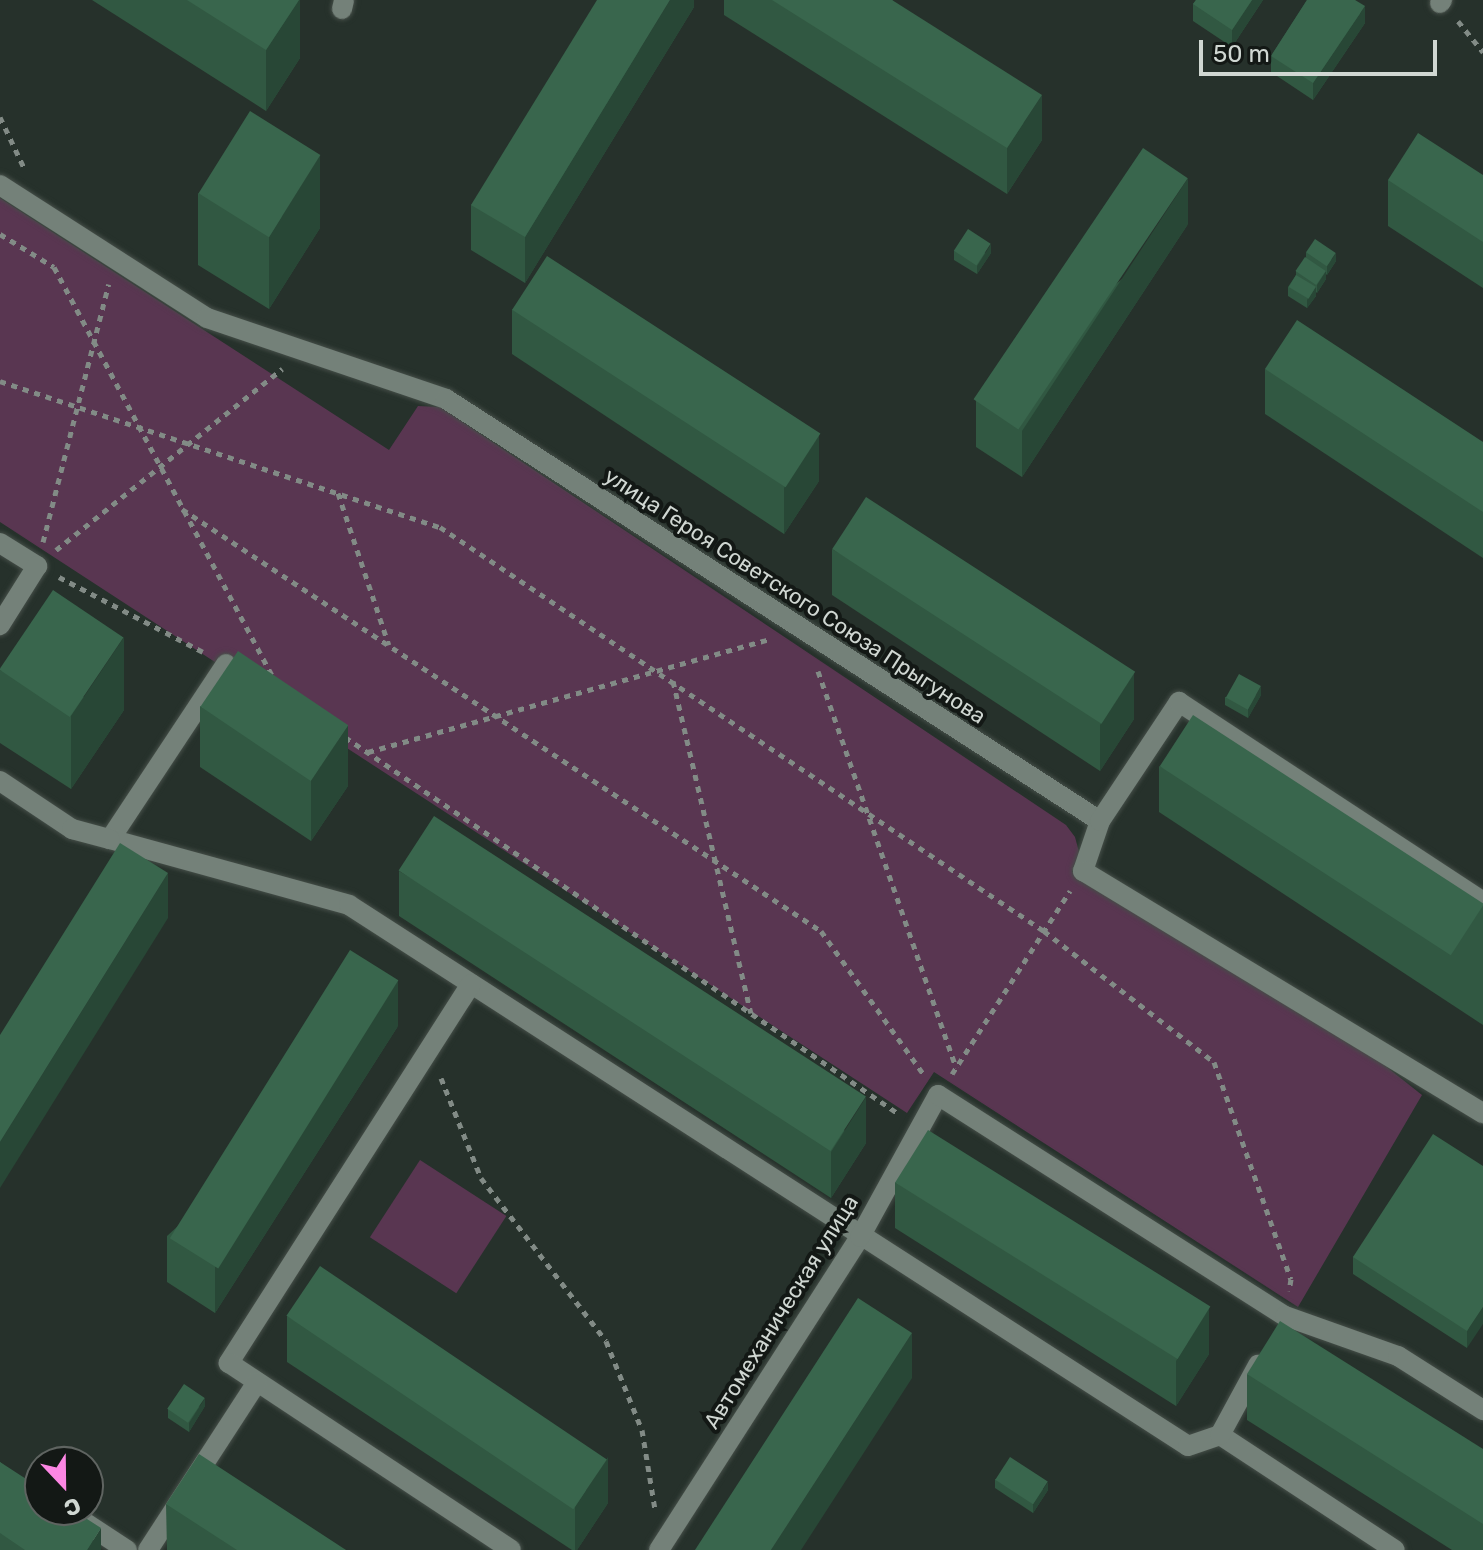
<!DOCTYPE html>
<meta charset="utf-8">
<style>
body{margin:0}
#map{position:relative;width:1483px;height:1550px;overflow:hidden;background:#26312b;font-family:Rubik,sans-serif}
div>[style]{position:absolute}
.green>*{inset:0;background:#593651;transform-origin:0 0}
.path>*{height:5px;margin-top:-2.5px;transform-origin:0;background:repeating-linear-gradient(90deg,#828b86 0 6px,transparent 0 12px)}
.roads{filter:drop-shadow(0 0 2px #454e48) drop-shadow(0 0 2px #454e48)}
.minor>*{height:20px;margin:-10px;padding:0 10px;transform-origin:10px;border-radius:10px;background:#748179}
.wall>*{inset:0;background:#315842}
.shaded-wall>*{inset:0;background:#284736}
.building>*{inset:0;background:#39664d;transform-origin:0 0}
span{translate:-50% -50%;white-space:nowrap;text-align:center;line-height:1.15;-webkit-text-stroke:8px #131815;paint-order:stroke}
.street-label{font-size:22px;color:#d0d7d2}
.north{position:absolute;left:24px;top:1446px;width:80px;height:80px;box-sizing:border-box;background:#131815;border:2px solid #5f6461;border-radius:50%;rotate:158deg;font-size:22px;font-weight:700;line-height:32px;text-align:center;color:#d0d7d2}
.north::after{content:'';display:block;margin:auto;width:28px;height:36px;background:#fc86e3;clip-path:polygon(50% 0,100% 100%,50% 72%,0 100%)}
.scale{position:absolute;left:1199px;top:40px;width:238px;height:36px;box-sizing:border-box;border:4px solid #d0d7d2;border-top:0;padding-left:10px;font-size:24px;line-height:28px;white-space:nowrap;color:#d0d7d2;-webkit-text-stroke:6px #131815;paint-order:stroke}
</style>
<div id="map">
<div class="green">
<div style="clip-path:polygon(0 198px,389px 450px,418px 406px,440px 407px,1066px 825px,1075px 837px,1079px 852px,1072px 872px,1364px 1049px,1422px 1095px,1298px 1307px,934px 1072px,907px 1113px,0 522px)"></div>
<div style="left:420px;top:1160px;width:103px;height:92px;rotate:33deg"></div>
</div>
<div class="path">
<div style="left:1458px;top:21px;width:40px;rotate:51deg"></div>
<div style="left:0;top:117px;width:59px;rotate:64.7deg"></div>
<div style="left:0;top:234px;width:63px;rotate:31.4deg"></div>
<div style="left:54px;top:267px;width:467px;rotate:61.9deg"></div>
<div style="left:0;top:381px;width:464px;rotate:18.4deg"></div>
<div style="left:440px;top:527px;width:727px;rotate:33.78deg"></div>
<div style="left:1044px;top:931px;width:215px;rotate:37.6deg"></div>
<div style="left:1214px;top:1062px;width:230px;rotate:70.5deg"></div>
<div style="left:1291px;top:1279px;width:12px;rotate:99deg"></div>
<div style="left:338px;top:493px;width:160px;rotate:71.5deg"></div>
<div style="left:182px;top:509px;width:766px;rotate:33.44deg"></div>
<div style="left:821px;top:931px;width:177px;rotate:54.4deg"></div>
<div style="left:43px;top:542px;width:266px;rotate:-75.7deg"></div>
<div style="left:56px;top:550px;width:290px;rotate:-38.7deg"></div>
<div style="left:59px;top:577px;width:162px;rotate:27.5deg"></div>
<div style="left:818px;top:671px;width:420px;rotate:70.8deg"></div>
<div style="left:673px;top:681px;width:341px;rotate:76.8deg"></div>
<div style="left:345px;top:737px;width:670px;rotate:34.24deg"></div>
<div style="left:368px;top:752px;width:419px;rotate:-15.7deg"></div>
<div style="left:952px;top:1074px;width:218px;rotate:-57.2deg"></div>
<div style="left:441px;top:1078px;width:108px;rotate:68.2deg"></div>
<div style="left:481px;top:1178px;width:205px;rotate:52.5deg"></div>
<div style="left:606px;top:1341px;width:96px;rotate:68deg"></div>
<div style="left:642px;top:1430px;width:80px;rotate:80.7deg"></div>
</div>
<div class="roads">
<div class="minor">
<div style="left:1440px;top:3px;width:4px;rotate:-56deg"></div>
<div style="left:342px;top:9px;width:9px;rotate:-77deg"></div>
<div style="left:0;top:185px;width:246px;rotate:32.7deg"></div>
<div style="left:207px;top:318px;width:252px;rotate:18.7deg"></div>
<div style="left:446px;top:399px;width:778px;rotate:32.83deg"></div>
<div style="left:1100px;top:821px;width:53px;rotate:108.8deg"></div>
<div style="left:1083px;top:871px;width:468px;rotate:31.2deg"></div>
<div style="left:0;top:543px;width:44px;rotate:31.9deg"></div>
<div style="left:37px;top:566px;width:70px;rotate:122.1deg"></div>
<div style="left:226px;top:664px;width:210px;rotate:123.5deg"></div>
<div style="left:110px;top:839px;width:248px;rotate:15.4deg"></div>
<div style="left:349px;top:905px;width:998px;rotate:32.81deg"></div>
<div style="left:1188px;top:1446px;width:34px;rotate:-19deg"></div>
<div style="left:1220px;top:1435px;width:209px;rotate:33.3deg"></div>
<div style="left:0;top:781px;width:87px;rotate:33.7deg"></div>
<div style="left:72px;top:829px;width:39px;rotate:15deg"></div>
<div style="left:1100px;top:821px;width:143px;rotate:-56.4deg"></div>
<div style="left:1179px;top:702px;width:364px;rotate:33.3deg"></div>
<div style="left:471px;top:984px;width:450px;rotate:122.6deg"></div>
<div style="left:229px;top:1363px;width:338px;rotate:33.5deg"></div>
<div style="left:1220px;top:1435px;width:80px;rotate:-61.5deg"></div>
<div style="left:66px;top:1510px;width:73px;rotate:33.3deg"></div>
<div style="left:148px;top:1550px;width:200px;rotate:-57deg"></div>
<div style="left:659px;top:1550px;width:372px;rotate:-57.3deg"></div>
<div style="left:860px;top:1237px;width:162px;rotate:-61.2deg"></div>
<div style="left:938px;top:1095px;width:411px;rotate:32.5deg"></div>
<div style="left:1285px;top:1316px;width:120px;rotate:19.5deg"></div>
<div style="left:1398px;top:1356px;width:101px;rotate:32.4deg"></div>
</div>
</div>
<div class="wall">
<div style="clip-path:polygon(92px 0,300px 0,300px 58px,266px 111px)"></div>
<div style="clip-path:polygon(694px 0,694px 7px,525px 283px,471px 250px,471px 205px)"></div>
<div style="clip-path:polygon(724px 0,892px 0,1042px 140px,1007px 194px,724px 15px)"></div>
<div style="clip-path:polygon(1196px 0,1263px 0,1232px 47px,1193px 21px,1193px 4px)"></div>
<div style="clip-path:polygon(1307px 0,1355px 0,1365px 23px,1313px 100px,1271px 72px,1271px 56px)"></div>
<div style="clip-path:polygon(1483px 175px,1483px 288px,1388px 226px,1388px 180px)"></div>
<div style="clip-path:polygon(198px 193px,320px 228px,269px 309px,198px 265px)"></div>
<div style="clip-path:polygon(1188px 224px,1022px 477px,976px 447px,976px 401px)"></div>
<div style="clip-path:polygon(954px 251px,991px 253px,977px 274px,954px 260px)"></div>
<div style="clip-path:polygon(1306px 252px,1336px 261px,1327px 275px,1326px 274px,1326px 279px,1317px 293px,1316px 292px,1316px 296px,1307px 308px,1288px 296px,1288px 287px,1296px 275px,1296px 271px,1306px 258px)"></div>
<div style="clip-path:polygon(512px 309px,819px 481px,784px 534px,512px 354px)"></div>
<div style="clip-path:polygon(1265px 369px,1483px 442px,1483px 558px,1265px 414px)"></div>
<div style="clip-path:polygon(832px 549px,1134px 719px,1100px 771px,832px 595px)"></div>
<div style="clip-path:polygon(0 670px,124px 710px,71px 789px,0 743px)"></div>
<div style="clip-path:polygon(1261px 695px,1248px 718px,1225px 705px,1225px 697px)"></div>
<div style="clip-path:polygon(200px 706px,348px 786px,311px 841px,200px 767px)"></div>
<div style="clip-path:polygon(1159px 766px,1483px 905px,1483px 1025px,1159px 812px)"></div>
<div style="clip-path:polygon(399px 871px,866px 1143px,831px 1198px,399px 916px)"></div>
<div style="clip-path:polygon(398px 1026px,215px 1313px,167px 1282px,167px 1236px)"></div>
<div style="clip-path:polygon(1483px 1166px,1467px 1348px,1353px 1274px,1353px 1257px)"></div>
<div style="clip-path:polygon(895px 1182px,1209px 1354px,1176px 1406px,895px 1228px)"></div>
<div style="clip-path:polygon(287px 1316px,608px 1503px,577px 1550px,572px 1550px,287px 1362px)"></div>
<div style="clip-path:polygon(1247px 1374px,1483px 1449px,1483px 1550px,1452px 1550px,1247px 1420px)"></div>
<div style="clip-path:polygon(205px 1406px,189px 1432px,168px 1418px,168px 1409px)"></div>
<div style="clip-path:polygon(0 1462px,101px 1550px,0 1550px)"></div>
<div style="clip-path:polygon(995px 1479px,1048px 1490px,1033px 1513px,995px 1488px)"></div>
<div style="clip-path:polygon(166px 1504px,346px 1550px,167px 1550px)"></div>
</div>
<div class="shaded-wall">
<div style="clip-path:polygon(299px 0,300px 0,300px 58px,266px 111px,266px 50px)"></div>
<div style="clip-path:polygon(670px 0,694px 0,694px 7px,525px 283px,525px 237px)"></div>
<div style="clip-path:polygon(1252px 0,1263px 0,1232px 47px,1232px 30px)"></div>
<div style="clip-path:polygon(1365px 6px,1365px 23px,1313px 100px,1313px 83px)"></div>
<div style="clip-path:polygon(1042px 95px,1042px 140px,1007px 194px,1007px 148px)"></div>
<div style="clip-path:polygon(320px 155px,320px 228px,269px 309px,269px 237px)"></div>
<div style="clip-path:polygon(1188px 178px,1188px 224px,1022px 477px,1022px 431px)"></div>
<div style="clip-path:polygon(991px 244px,991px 253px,977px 274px,977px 266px)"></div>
<div style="clip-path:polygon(1336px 253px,1336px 261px,1327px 275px,1327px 266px)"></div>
<div style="clip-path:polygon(1326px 271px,1326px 279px,1317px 293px,1317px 285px)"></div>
<div style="clip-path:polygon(1316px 287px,1316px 296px,1307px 308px,1307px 300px)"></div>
<div style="clip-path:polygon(819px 435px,819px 481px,784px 534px,784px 488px)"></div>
<div style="clip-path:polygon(124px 637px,124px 710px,71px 789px,71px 716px)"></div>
<div style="clip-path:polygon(1134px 673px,1134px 719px,1100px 771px,1100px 725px)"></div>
<div style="clip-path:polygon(1261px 686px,1261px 695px,1248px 718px,1248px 709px)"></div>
<div style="clip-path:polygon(348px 725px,348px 786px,311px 841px,311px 780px)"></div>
<div style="clip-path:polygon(168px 873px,168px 918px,0 1188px,0 1142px)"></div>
<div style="clip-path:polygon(398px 980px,398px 1026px,215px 1313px,215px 1267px)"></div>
<div style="clip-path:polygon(866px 1097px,866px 1143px,831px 1198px,831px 1152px)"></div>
<div style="clip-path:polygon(1483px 1307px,1483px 1324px,1467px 1348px,1467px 1331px)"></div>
<div style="clip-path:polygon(1209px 1308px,1209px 1354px,1176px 1406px,1176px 1361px)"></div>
<div style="clip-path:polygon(912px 1333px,912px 1378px,801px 1550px,771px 1550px)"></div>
<div style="clip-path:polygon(205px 1398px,205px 1406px,189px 1432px,189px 1423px)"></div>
<div style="clip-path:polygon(608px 1457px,608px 1503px,577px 1550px,575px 1550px,575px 1507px)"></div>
<div style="clip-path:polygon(1048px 1482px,1048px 1490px,1033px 1513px,1033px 1504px)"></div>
<div style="clip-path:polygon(101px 1528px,101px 1550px,87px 1550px)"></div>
</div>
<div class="building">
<div style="clip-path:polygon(187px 0,299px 0,266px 50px)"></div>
<div style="clip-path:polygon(597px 0,670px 0,525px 237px,471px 205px)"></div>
<div style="clip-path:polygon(772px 0,892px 0,1042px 95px,1007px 148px)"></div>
<div style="clip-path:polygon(1196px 0,1252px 0,1232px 30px,1193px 4px)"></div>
<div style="clip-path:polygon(1307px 0,1355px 0,1365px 6px,1313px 83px,1271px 56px)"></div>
<div style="left:250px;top:111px;width:83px;height:97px;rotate:32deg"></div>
<div style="clip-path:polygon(1418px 133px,1483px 175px,1483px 242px,1388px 180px)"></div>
<div style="left:1143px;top:148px;width:54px;height:303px;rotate:34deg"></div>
<div style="left:968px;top:229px;width:27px;height:26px;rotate:33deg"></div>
<div style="left:1315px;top:239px;width:25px;height:16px;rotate:34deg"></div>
<div style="left:547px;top:256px;width:326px;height:64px;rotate:33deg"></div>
<div style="left:1305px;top:257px;width:25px;height:17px;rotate:34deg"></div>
<div style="left:1296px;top:275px;width:23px;height:14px;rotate:31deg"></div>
<div style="clip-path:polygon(1297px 320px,1483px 442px,1483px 512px,1265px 369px)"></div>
<div style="left:866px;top:497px;width:321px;height:62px;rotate:33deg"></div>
<div style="left:53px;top:590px;width:85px;height:96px;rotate:34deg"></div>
<div style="left:238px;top:651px;width:133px;height:67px;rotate:34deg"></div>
<div style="left:1239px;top:674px;width:25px;height:27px;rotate:29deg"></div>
<div style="left:1193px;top:715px;width:347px;height:61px;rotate:33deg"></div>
<div style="left:434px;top:816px;width:515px;height:65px;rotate:33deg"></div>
<div style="clip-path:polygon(120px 843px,168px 873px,0 1142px,0 1035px)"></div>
<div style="left:350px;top:950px;width:57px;height:340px;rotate:32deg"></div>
<div style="left:928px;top:1130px;width:333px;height:62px;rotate:32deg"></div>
<div style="clip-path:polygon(1433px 1134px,1483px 1166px,1483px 1307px,1467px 1331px,1353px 1257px)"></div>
<div style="left:320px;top:1266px;width:346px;height:60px;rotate:34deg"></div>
<div style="clip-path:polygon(858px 1298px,912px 1333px,771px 1550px,695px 1550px)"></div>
<div style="clip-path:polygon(1280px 1321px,1483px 1449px,1483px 1524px,1247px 1374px)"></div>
<div style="left:184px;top:1384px;width:25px;height:30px;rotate:34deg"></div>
<div style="clip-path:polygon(199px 1454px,346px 1550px,237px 1550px,166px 1504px)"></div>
<div style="left:1010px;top:1457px;width:45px;height:27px;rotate:33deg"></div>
<div style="clip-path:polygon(0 1462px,40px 1488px,40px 1510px,73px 1510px,101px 1528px,87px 1550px,25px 1550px,0 1533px)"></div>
</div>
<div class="street-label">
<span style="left:795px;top:596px;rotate:33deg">улица Героя Советского Союза Прыгунова</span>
<span style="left:781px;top:1312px;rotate:-58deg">Автомеханическая улица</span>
</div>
<div class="north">С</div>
<div class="scale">50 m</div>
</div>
